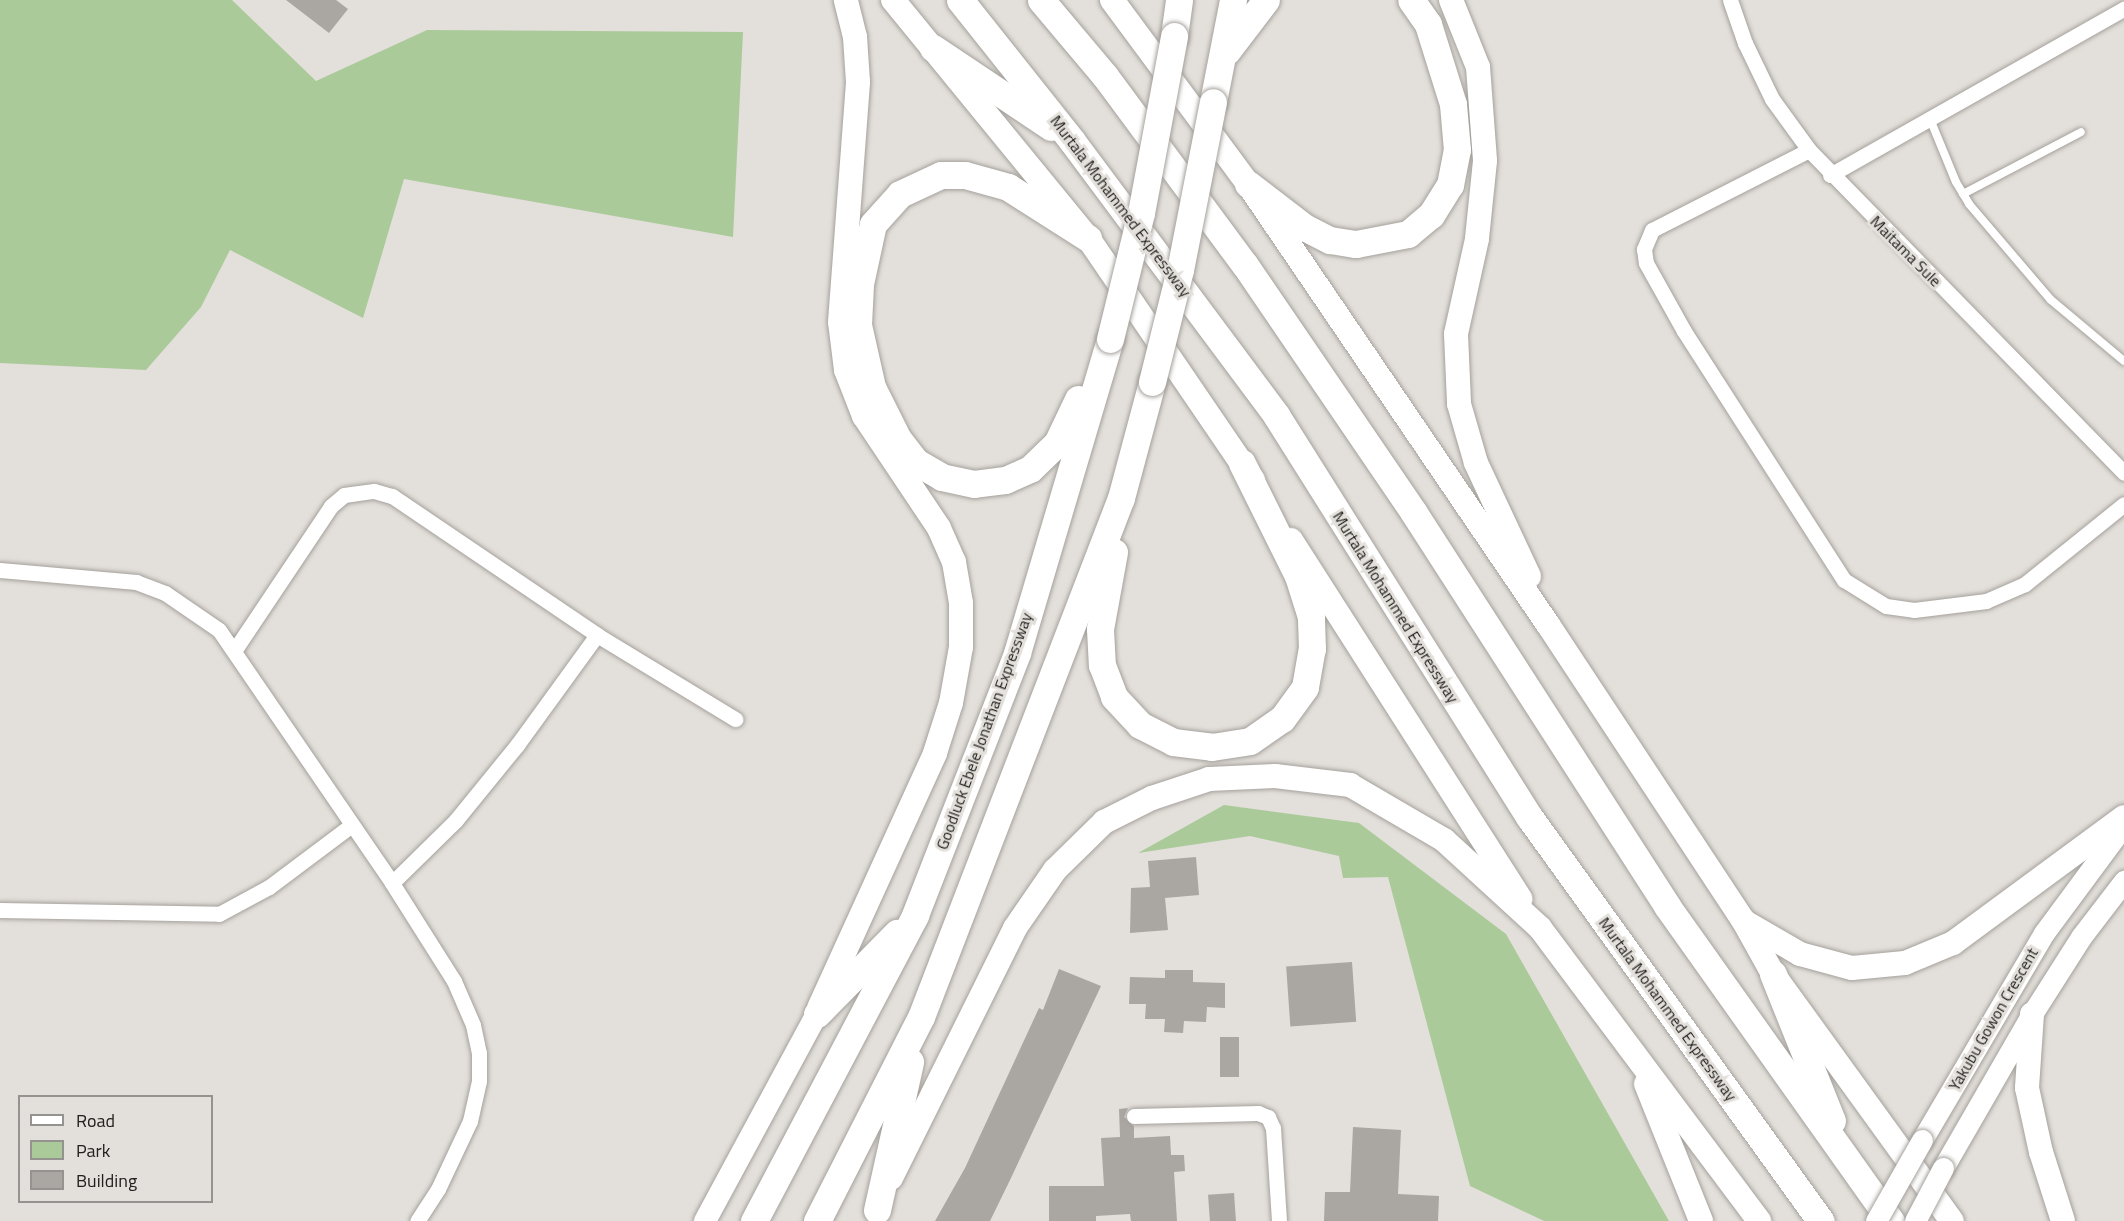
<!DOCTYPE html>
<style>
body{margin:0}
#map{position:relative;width:2124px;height:1221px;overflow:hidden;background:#e3dfda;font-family:"Titillium Web",sans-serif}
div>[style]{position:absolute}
.green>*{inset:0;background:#abca9a}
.building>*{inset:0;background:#aaa6a1;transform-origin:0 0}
.roads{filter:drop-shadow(0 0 2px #a5a19c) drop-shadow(0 0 2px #a5a19c)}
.service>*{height:8px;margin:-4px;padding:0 4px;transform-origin:4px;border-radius:4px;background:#fff}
.minor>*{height:15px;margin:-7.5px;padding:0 7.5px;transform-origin:7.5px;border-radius:7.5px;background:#fff}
.secondary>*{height:21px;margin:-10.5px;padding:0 10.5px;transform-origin:10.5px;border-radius:10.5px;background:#fff}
.primary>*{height:22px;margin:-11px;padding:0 11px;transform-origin:11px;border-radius:11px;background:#fff}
.trunk>*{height:24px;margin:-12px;padding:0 12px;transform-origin:12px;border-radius:12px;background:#fff}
.motorway>*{height:27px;margin:-13.5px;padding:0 13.5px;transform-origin:13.5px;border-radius:13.5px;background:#fff}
.bridges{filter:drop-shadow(0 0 2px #a5a19c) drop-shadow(0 0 2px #a5a19c)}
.secondary-bridge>*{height:21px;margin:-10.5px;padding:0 10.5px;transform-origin:10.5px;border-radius:10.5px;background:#fff}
.motorway-bridge>*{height:27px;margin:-13.5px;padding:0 13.5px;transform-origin:13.5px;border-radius:13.5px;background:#fff}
span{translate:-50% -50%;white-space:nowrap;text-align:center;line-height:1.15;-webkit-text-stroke:6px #e3dfda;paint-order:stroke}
.street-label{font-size:16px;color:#21201e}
.legend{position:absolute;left:18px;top:1095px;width:195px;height:108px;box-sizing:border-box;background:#e3dfda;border:2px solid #95938f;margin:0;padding:8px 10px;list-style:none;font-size:18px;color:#21201e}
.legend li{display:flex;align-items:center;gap:12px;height:30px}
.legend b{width:30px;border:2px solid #95938f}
</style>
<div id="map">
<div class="green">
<div style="clip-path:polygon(0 0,232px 0,316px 81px,427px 30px,743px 32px,733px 237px,404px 179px,363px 318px,230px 250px,201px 307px,146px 370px,0 363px)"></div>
<div style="clip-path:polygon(1224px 805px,1359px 823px,1506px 934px,1669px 1221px,1544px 1221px,1470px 1186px,1388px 877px,1343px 878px,1339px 856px,1250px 836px,1138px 853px)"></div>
</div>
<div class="building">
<div style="clip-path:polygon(286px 0,336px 0,348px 9px,329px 33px)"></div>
<div style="clip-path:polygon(1196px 857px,1199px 895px,1165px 898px,1168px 930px,1130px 933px,1131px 888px,1150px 887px,1148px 861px)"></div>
<div style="left:1352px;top:962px;width:60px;height:66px;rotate:86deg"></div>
<div style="clip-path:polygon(1059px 969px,1101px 986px,1011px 1178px,990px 1221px,935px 1221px,965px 1168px,1039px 1008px,1043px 1010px)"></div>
<div style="clip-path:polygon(1165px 970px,1193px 970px,1193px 982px,1225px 983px,1225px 1008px,1207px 1007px,1206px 1022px,1184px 1021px,1183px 1033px,1164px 1032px,1165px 1019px,1145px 1019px,1146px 1004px,1129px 1004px,1130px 977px,1165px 978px)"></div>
<div style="left:1220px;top:1037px;width:19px;height:40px"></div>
<div style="clip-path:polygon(1128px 1108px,1124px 1117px,1134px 1126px,1134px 1138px,1170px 1136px,1171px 1155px,1184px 1155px,1185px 1171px,1174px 1172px,1177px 1221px,1131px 1221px,1130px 1214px,1096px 1216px,1096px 1221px,1049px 1221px,1049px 1186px,1104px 1186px,1101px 1138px,1120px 1137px,1119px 1109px)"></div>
<div style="clip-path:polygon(1353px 1127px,1401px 1130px,1398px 1194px,1439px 1196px,1438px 1221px,1324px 1221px,1325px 1192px,1350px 1192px)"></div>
<div style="left:1234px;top:1193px;width:28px;height:26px;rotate:86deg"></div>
</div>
<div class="roads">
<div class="service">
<div style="left:1930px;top:119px;width:68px;rotate:67.6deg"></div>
<div style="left:1956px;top:182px;width:26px;rotate:59deg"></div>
<div style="left:1969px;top:204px;width:126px;rotate:49.5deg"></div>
<div style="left:2051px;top:300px;width:95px;rotate:39.9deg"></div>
<div style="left:1963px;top:194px;width:133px;rotate:-27.7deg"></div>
</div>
<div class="minor">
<div style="left:1730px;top:0;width:46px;rotate:70.8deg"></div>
<div style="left:1745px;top:43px;width:62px;rotate:64.3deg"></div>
<div style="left:1772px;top:99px;width:63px;rotate:54deg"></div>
<div style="left:1809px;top:150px;width:451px;rotate:45.7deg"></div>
<div style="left:1809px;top:150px;width:176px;rotate:153deg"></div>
<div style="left:1652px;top:230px;width:21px;rotate:113deg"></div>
<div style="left:1644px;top:249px;width:14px;rotate:82deg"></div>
<div style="left:1646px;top:263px;width:78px;rotate:60.8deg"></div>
<div style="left:1684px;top:331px;width:296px;rotate:57.3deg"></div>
<div style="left:1844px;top:580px;width:49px;rotate:31.8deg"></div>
<div style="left:1886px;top:606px;width:28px;rotate:8deg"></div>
<div style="left:1914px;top:610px;width:73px;rotate:-7.1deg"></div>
<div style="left:1986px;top:601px;width:43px;rotate:-23.6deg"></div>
<div style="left:2025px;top:584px;width:127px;rotate:-38.9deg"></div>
<div style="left:1830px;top:175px;width:338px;rotate:-29.5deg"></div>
<div style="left:0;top:570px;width:137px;rotate:5deg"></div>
<div style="left:136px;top:582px;width:31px;rotate:21deg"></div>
<div style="left:165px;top:593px;width:65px;rotate:34.4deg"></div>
<div style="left:219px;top:630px;width:306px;rotate:55.6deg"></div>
<div style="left:392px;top:883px;width:116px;rotate:57.7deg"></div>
<div style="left:454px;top:981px;width:48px;rotate:66.6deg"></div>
<div style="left:473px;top:1025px;width:29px;rotate:78deg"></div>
<div style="left:479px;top:1053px;width:28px;rotate:90deg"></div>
<div style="left:479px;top:1081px;width:41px;rotate:102.7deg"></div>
<div style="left:470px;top:1121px;width:75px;rotate:115.2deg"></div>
<div style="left:438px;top:1189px;width:38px;rotate:123deg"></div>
<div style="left:234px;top:651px;width:174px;rotate:-56.2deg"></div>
<div style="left:331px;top:506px;width:17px;rotate:-40deg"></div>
<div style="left:344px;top:495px;width:30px;rotate:-8deg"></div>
<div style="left:374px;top:491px;width:19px;rotate:16deg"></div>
<div style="left:392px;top:496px;width:248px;rotate:34.1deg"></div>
<div style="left:597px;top:635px;width:162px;rotate:31.3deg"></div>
<div style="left:392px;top:883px;width:90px;rotate:-44.5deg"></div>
<div style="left:456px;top:820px;width:97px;rotate:-50.9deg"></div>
<div style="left:517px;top:745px;width:136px;rotate:-54deg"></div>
<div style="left:0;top:910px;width:219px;rotate:1deg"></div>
<div style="left:219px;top:914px;width:57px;rotate:-28.4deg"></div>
<div style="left:269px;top:887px;width:100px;rotate:-36.9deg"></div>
<div style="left:1134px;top:1116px;width:124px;rotate:-1.4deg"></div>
<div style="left:1258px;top:1113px;width:11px;rotate:22deg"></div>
<div style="left:1268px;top:1117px;width:12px;rotate:66deg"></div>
<div style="left:1273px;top:1128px;width:93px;rotate:86.3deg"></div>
</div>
<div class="secondary">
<div style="left:1922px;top:1140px;width:240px;rotate:-59.5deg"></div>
<div style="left:2044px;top:933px;width:134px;rotate:-53.5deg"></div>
<div style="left:1943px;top:1168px;width:178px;rotate:-60deg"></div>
<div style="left:2032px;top:1014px;width:91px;rotate:-57.5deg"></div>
<div style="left:2081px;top:937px;width:71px;rotate:-52.5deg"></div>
</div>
<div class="primary">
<div style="left:705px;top:1221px;width:235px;rotate:-61.6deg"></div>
</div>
<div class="trunk">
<div style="left:893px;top:0;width:308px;rotate:50.7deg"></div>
<div style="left:1088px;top:238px;width:293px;rotate:55.7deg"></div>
<div style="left:1112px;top:0;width:229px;rotate:53.5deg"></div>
<div style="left:1248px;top:184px;width:535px;rotate:55.75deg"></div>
<div style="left:1549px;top:626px;width:352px;rotate:56.6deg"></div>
<div style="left:1743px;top:920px;width:62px;rotate:60.9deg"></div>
<div style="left:1773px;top:974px;width:305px;rotate:54.1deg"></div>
<div style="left:1451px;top:0;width:72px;rotate:68.1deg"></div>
<div style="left:1478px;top:67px;width:94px;rotate:85.7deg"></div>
<div style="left:1485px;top:161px;width:78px;rotate:95.9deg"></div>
<div style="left:1477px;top:239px;width:97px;rotate:102.5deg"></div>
<div style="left:1456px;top:334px;width:70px;rotate:87.5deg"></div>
<div style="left:1459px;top:404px;width:61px;rotate:73.9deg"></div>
<div style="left:1476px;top:463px;width:125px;rotate:64.9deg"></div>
<div style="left:1291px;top:540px;width:426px;rotate:57.4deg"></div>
<div style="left:1745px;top:922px;width:64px;rotate:30.2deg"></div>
<div style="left:1800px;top:954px;width:54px;rotate:15.1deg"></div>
<div style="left:1852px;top:968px;width:53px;rotate:-5.4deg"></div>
<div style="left:1905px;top:963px;width:52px;rotate:-22.6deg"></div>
<div style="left:1953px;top:943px;width:212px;rotate:-36.4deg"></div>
<div style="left:819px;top:1008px;width:280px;rotate:-65.5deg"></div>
<div style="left:935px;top:753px;width:52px;rotate:-72.3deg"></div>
<div style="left:951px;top:703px;width:57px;rotate:-79.9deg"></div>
<div style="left:961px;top:647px;width:44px;rotate:-90deg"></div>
<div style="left:961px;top:603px;width:42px;rotate:-99.7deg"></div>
<div style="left:954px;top:562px;width:37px;rotate:-114deg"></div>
<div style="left:939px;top:528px;width:135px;rotate:-123.8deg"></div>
<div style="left:864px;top:416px;width:49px;rotate:-111.4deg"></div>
<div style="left:846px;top:370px;width:48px;rotate:-97.1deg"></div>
<div style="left:840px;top:322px;width:241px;rotate:-85.7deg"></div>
<div style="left:858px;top:82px;width:45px;rotate:-93.8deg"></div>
<div style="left:855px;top:37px;width:38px;rotate:-104deg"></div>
<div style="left:2032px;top:1014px;width:74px;rotate:93.9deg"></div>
<div style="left:2027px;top:1088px;width:66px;rotate:77.7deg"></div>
<div style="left:2041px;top:1152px;width:72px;rotate:72.3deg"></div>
<div style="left:1646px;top:1084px;width:148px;rotate:68.1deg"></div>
<div style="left:891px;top:1178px;width:279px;rotate:-63.6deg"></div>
<div style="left:1015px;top:928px;width:70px;rotate:-55.4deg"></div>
<div style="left:1055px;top:870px;width:69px;rotate:-44.4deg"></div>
<div style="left:1104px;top:822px;width:54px;rotate:-26.6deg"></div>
<div style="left:1152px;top:798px;width:60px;rotate:-18.4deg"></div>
<div style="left:1209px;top:779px;width:66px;rotate:-2.6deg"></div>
<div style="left:1275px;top:776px;width:76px;rotate:6.8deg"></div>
<div style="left:1350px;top:785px;width:109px;rotate:30.3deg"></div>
<div style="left:1444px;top:840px;width:130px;rotate:42.5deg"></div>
<div style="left:1540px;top:928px;width:366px;rotate:53.2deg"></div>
</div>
<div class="motorway">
<div style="left:960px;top:0;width:180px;rotate:51.5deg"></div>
<div style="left:1072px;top:141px;width:342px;rotate:53.3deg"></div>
<div style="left:1276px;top:415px;width:476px;rotate:57.8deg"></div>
<div style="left:1530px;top:818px;width:497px;rotate:54.2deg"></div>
<div style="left:1041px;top:0;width:99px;rotate:49.9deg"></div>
<div style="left:1105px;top:76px;width:235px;rotate:53.5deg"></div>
<div style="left:1245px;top:265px;width:300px;rotate:55.7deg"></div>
<div style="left:1414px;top:513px;width:467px;rotate:57.2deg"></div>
<div style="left:1667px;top:906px;width:387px;rotate:54.6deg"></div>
<div style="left:1174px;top:36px;width:36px;rotate:-82deg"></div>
<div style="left:933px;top:48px;width:142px;rotate:33.8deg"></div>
<div style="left:1227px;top:51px;width:64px;rotate:-52.6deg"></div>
<div style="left:1213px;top:102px;width:104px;rotate:-78.9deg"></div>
<div style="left:1248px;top:184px;width:71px;rotate:37.5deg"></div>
<div style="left:1304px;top:227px;width:29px;rotate:27deg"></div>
<div style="left:1330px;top:240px;width:26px;rotate:9deg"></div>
<div style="left:1356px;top:244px;width:53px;rotate:-10.9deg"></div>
<div style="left:1408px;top:234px;width:30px;rotate:-40deg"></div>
<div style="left:1431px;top:215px;width:36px;rotate:-58deg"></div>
<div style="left:1450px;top:185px;width:36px;rotate:-79deg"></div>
<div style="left:1457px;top:150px;width:46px;rotate:-95deg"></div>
<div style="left:1453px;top:104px;width:84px;rotate:-107.4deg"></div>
<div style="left:1428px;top:24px;width:29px;rotate:-125deg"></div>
<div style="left:1078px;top:399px;width:49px;rotate:115.5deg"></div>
<div style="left:1057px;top:443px;width:37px;rotate:136deg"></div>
<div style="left:1030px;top:469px;width:27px;rotate:156deg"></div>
<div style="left:1005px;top:480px;width:31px;rotate:173deg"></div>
<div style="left:974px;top:484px;width:33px;rotate:-168deg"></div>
<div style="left:942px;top:477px;width:30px;rotate:-150deg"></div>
<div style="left:916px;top:462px;width:29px;rotate:-128deg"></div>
<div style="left:898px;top:439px;width:58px;rotate:-116.6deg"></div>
<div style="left:872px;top:387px;width:64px;rotate:-102.7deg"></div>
<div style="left:858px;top:325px;width:41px;rotate:-87.2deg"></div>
<div style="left:860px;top:284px;width:61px;rotate:-77.8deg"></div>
<div style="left:873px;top:224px;width:40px;rotate:-48deg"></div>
<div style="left:900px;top:194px;width:45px;rotate:-24.9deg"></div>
<div style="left:941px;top:175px;width:24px"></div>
<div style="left:965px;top:175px;width:45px;rotate:15.6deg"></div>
<div style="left:1008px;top:187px;width:95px;rotate:32.5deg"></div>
<div style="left:1114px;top:552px;width:78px;rotate:100.3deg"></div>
<div style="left:1100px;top:629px;width:36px;rotate:87deg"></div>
<div style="left:1102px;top:665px;width:34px;rotate:69deg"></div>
<div style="left:1114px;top:697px;width:38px;rotate:47deg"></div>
<div style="left:1140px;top:725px;width:37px;rotate:27deg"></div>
<div style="left:1173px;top:742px;width:39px;rotate:7deg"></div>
<div style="left:1212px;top:747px;width:38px;rotate:-9deg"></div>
<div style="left:1250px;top:741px;width:39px;rotate:-35deg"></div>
<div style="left:1282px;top:719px;width:39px;rotate:-54deg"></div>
<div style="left:1305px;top:687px;width:39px;rotate:-80deg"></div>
<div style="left:1312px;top:649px;width:32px;rotate:-92deg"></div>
<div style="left:1311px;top:617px;width:43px;rotate:-107.6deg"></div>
<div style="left:1298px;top:576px;width:126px;rotate:-116.4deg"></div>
<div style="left:1773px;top:974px;width:158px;rotate:68.1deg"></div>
<div style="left:817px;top:1014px;width:114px;rotate:-45.4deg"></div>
<div style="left:877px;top:1210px;width:152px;rotate:-77.4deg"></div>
<div style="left:754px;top:1221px;width:346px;rotate:-62.2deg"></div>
<div style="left:915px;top:915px;width:281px;rotate:-68.7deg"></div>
<div style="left:1017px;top:653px;width:327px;rotate:-73.5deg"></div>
<div style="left:817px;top:1221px;width:229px;rotate:-63deg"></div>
<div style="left:921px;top:1017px;width:556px;rotate:-68.93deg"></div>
<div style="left:1121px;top:498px;width:120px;rotate:-75deg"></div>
</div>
</div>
<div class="bridges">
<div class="secondary-bridge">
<div style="left:1876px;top:1221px;width:93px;rotate:-60.4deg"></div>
<div style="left:1915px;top:1221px;width:60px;rotate:-62.2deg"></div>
</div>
<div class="motorway-bridge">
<div style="left:1110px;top:339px;width:130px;rotate:-76.2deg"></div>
<div style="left:1141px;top:213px;width:180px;rotate:-79.4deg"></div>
<div style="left:1152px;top:382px;width:115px;rotate:-76deg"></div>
<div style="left:1180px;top:270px;width:171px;rotate:-78.9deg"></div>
</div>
</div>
<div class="street-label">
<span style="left:1121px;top:206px;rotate:53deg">Murtala Mohammed Expressway</span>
<span style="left:1906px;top:251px;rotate:45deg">Maitama Sule</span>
<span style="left:1396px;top:607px;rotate:58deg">Murtala Mohammed Expressway</span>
<span style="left:984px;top:731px;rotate:-70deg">Goodluck Ebele Jonathan Expressway</span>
<span style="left:1668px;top:1009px;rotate:54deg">Murtala Mohammed Expressway</span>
<span style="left:1993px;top:1019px;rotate:-60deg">Yakubu Gowon Crescent</span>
</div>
<ul class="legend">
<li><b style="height:8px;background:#fff"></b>Road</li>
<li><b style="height:16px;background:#abca9a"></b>Park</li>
<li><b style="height:16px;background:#aaa6a1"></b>Building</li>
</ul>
</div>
